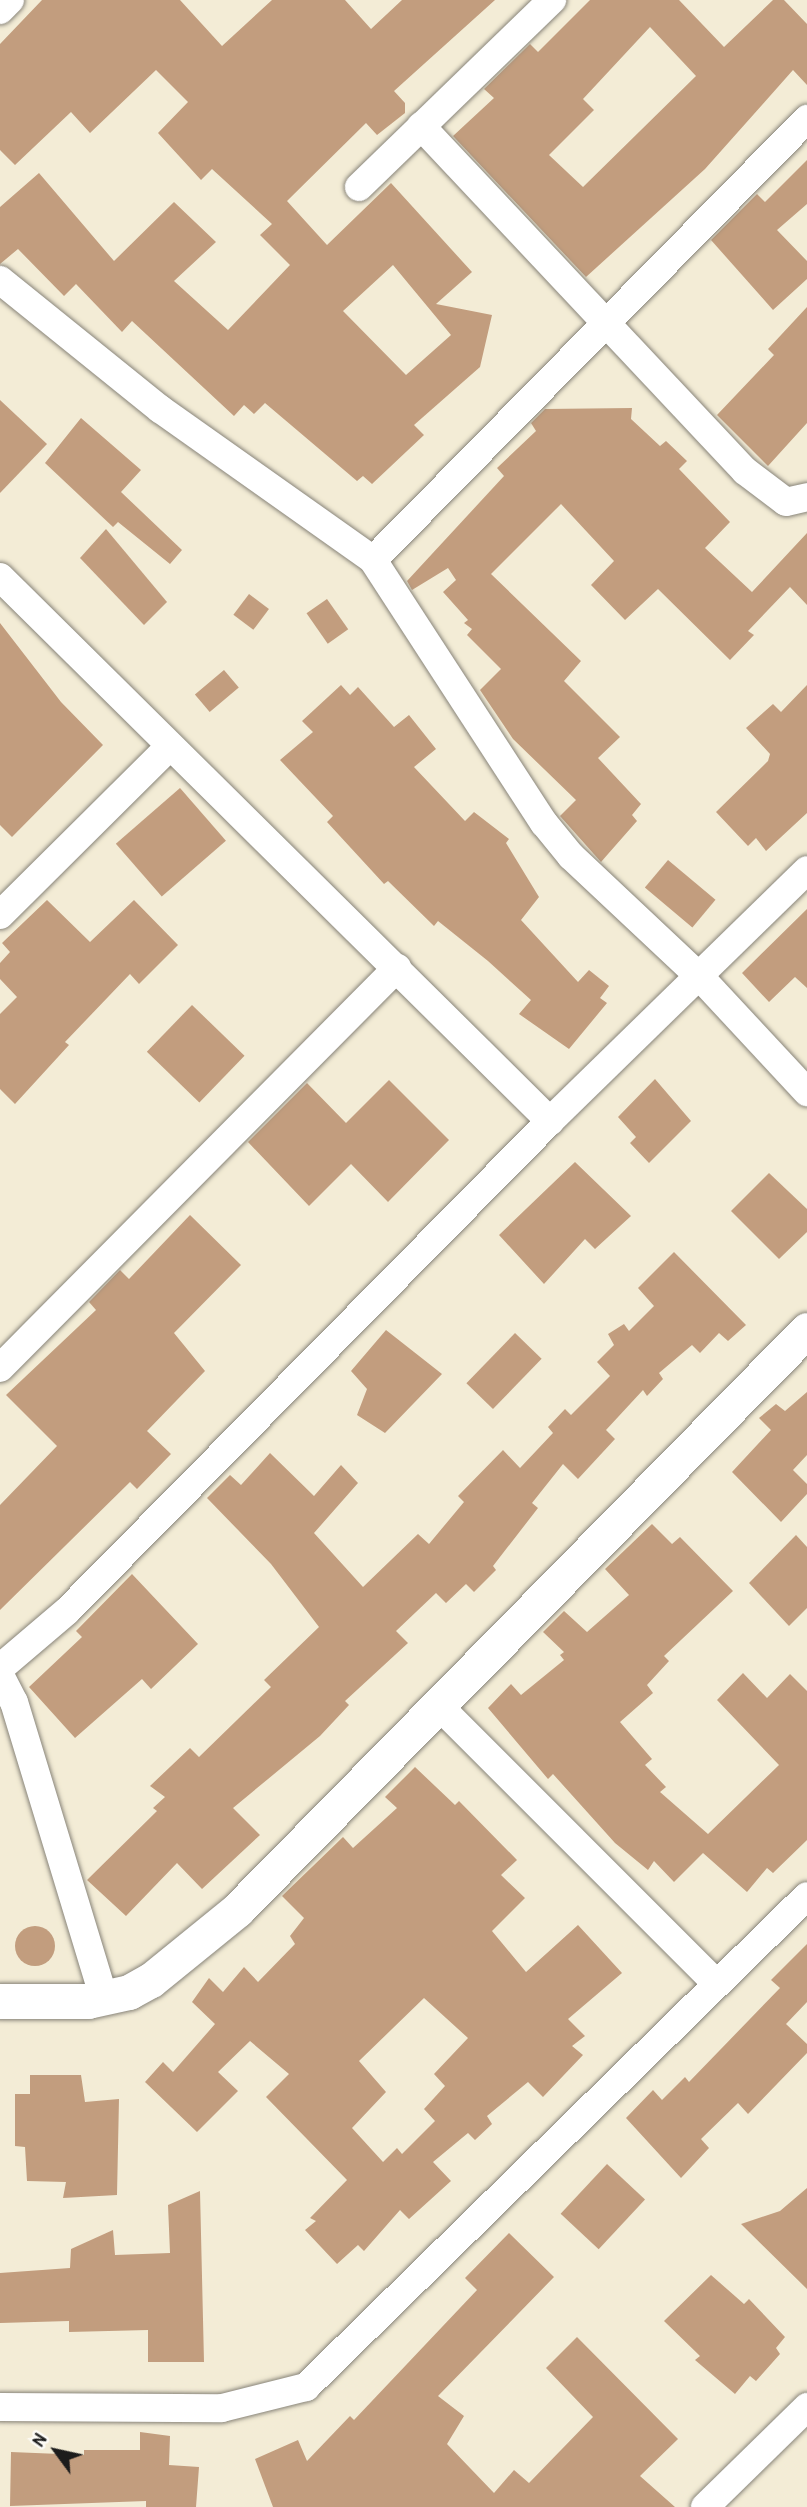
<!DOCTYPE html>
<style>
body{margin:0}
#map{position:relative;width:807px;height:2507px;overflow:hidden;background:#f3ecd6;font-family:"Patrick Hand",sans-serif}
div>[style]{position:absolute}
.building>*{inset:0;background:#c29d7e;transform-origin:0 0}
.round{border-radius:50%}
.roads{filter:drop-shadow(0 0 2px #888479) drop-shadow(0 0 2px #888479)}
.minor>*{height:28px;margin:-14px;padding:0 14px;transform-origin:14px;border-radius:14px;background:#fff}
.tertiary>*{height:35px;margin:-17.5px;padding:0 17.5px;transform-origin:17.5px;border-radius:17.5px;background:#fff}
span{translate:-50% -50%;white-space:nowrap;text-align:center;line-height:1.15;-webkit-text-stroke:5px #fdfcf7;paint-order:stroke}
.north{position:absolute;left:21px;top:2416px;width:70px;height:70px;-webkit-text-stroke:5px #fdfcf7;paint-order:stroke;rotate:303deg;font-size:19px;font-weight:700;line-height:28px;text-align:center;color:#1c1c1c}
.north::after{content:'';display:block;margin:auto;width:24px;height:32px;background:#1c1c1c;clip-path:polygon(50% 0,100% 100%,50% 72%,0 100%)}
</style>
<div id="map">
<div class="building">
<div style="clip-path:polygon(evenodd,42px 0,180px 0,222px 46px,272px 0,345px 0,371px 29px,402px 0,495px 0,394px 91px,405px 103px,405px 113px,377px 135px,366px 123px,287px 201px,327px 245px,391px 183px,472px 272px,436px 304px,492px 315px,480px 367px,414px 425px,424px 435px,372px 484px,363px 476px,357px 481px,265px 403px,254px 414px,244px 405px,234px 416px,132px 321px,122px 332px,76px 284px,64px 296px,18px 249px,0 264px,0 207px,39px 173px,114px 261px,174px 202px,216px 242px,174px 281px,228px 330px,290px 265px,260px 235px,272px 224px,212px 169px,201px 180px,158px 133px,188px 102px,156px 70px,90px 133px,71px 112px,15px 165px,0 150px,0 44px,42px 0,393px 265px,451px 335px,406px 375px,343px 311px,393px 265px)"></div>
<div style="clip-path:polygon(evenodd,590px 0,679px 0,724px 47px,773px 0,784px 0,807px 24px,807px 85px,793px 70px,705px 169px,586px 277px,453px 136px,494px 98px,484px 89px,530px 44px,538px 52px,590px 0,650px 27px,696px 76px,583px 187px,549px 155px,594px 110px,583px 99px,650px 27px)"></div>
<div style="clip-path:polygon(807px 160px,807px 204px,777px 230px,807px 261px,807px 279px,773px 310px,711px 240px,757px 194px,765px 202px)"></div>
<div style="clip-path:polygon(807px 307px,807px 423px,768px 466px,717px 415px,774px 355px,768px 349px)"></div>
<div style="clip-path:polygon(0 400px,47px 444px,0 493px)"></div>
<div style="clip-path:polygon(632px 408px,631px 419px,660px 446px,666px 441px,687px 461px,679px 469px,730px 522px,705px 548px,752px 592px,807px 533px,807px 605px,790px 587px,748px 631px,754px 635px,730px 660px,658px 589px,625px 620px,591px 585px,614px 561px,561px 504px,491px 574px,581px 661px,564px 681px,620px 737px,598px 758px,641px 804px,632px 815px,637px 821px,601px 862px,560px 816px,576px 800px,513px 739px,480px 690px,501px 669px,467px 635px,472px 629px,464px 623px,468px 620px,443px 592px,456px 580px,448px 568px,412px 590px,407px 581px,504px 476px,497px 468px,536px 431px,531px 423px,545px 409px)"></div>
<div style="clip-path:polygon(81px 418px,141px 470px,121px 492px,182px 550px,170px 564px,118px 522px,113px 527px,45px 463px)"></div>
<div style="clip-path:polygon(106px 529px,167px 602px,144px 625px,80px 558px)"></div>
<div style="left:249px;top:594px;width:25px;height:26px;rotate:37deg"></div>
<div style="left:327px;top:599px;width:37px;height:25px;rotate:55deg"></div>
<div style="clip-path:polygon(0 623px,61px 702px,103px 745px,12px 837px,0 825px)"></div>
<div style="left:224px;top:670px;width:23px;height:38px;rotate:50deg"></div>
<div style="clip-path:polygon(341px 685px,350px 695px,358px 687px,394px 727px,409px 715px,436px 749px,414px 767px,465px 821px,474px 812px,509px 839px,506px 843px,539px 897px,521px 920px,578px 982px,589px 970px,609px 986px,600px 998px,607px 1003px,569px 1049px,519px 1014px,531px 1000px,488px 961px,438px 921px,434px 926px,388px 881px,384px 884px,327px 822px,333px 816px,280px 760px,313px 732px,302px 721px)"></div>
<div style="clip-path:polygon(807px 685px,807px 813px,766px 851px,756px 838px,748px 846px,716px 812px,768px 761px,770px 754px,746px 728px,773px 704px,781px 712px)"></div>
<div style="left:180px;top:788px;width:70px;height:85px;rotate:49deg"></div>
<div style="left:668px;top:860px;width:62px;height:36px;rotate:40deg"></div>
<div style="clip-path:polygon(47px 900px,90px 942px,134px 900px,178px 945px,139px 984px,130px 974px,65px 1042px,69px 1045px,15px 1104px,0 1089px,0 1014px,17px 997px,0 979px,0 963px,10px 952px,2px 943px)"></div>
<div style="clip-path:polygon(807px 909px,807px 988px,795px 977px,769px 1002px,742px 973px)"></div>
<div style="left:192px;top:1005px;width:73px;height:65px;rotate:44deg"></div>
<div style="clip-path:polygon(655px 1079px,691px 1121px,649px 1163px,630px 1143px,636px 1137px,618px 1117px)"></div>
<div style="clip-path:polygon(389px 1080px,449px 1140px,388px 1202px,351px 1164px,309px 1206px,248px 1142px,307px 1083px,346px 1123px)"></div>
<div style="clip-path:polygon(575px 1162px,631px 1216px,595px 1249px,585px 1239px,544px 1284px,499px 1235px)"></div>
<div style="clip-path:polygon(769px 1173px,807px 1209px,807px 1232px,779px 1259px,731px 1211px)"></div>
<div style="clip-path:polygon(190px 1215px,241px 1265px,174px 1333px,205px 1371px,147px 1431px,171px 1454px,137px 1489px,130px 1482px,0 1610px,0 1505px,57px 1446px,6px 1395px,96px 1310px,89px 1302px,120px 1270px,129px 1279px)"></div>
<div style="clip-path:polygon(674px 1252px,746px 1325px,728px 1341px,719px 1333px,700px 1353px,692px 1345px,659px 1373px,663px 1379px,647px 1396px,643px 1390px,606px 1430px,615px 1439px,578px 1479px,563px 1464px,532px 1503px,538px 1508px,493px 1566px,496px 1570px,474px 1592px,466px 1584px,446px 1603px,436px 1593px,396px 1631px,408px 1643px,345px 1701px,349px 1705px,320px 1736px,233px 1808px,260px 1835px,202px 1889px,177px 1863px,126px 1916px,87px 1880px,157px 1811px,153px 1808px,165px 1797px,150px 1786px,190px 1748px,199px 1757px,271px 1687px,264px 1680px,319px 1627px,271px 1564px,207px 1498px,230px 1475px,241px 1485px,270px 1453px,314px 1496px,341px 1465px,358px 1483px,314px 1533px,363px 1587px,418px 1534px,429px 1544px,464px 1502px,458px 1496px,503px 1450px,520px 1468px,553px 1433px,548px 1427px,565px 1409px,571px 1415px,610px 1376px,597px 1362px,614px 1345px,608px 1334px,624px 1324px,629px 1331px,654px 1306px,638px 1288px)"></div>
<div style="clip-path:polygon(386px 1330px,442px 1374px,385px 1433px,357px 1415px,367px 1389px,351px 1371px)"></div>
<div style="left:515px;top:1333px;width:37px;height:70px;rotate:44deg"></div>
<div style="clip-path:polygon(807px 1392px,807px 1455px,793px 1470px,807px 1484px,807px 1494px,781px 1522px,732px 1472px,771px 1430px,759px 1418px,776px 1404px,785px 1411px)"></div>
<div style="clip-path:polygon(652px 1524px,672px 1544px,680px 1537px,733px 1591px,664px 1656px,669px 1661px,647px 1685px,653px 1693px,620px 1722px,652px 1759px,645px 1765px,666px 1787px,660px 1792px,708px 1834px,779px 1765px,717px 1700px,743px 1673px,767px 1698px,790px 1674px,807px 1691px,807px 1840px,773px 1873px,767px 1868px,747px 1892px,703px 1853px,674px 1882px,654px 1861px,648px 1870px,615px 1843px,553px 1774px,548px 1779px,488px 1708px,511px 1684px,521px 1695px,564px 1660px,560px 1655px,564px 1652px,543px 1632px,564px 1611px,587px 1632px,629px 1595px,605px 1569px)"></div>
<div style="clip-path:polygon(796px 1535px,807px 1547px,807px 1608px,789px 1626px,749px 1583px)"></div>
<div style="clip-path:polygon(132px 1574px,198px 1644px,151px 1689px,142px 1679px,75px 1738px,29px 1687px,82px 1637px,76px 1631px)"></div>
<div style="clip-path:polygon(evenodd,415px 1767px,455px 1805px,459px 1801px,517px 1860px,501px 1875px,525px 1898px,492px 1931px,526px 1972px,578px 1925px,622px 1973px,568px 2019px,585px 2036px,572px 2046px,583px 2055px,543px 2097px,528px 2082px,487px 2116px,492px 2124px,475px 2140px,468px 2133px,433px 2162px,451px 2181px,409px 2219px,400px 2210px,364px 2251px,358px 2245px,337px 2264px,305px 2230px,316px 2221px,310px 2218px,347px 2180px,266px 2097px,289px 2074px,250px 2041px,218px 2072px,238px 2091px,197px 2132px,145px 2082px,163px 2062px,173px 2072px,215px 2024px,192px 2002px,209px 1978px,223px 1992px,244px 1967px,258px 1982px,295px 1944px,290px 1936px,304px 1918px,282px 1896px,343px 1837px,353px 1848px,397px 1808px,385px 1797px,415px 1767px,424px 1998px,468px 2038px,434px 2074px,445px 2086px,424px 2109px,435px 2121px,402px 2154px,397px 2148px,383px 2162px,352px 2128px,386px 2092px,359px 2061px,424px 1998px)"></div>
<div class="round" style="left:15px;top:1926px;width:40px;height:40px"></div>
<div style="clip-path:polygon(807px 1944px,807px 2002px,786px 2024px,807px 2044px,807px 2053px,748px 2114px,738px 2103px,701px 2139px,709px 2148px,681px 2178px,626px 2118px,653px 2090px,662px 2100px,685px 2077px,689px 2082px,780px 1988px,771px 1980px)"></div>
<div style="clip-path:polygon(30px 2075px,81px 2075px,85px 2102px,119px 2099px,117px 2195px,63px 2198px,66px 2182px,27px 2181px,25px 2147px,15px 2146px,15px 2094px,30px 2094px)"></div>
<div style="left:607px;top:2164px;width:52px;height:68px;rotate:43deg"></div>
<div style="clip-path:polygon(807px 2188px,807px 2289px,741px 2224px,780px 2211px)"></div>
<div style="clip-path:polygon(200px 2191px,204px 2362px,148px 2362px,148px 2330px,69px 2332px,69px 2321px,0 2323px,0 2273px,70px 2268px,71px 2249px,113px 2230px,115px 2255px,170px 2253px,168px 2205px)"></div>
<div style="clip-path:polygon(509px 2233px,554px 2277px,438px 2396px,464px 2416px,447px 2444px,494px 2493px,514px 2470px,529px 2483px,593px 2417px,546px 2368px,577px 2337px,678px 2439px,640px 2476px,675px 2507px,273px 2507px,255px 2459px,298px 2440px,307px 2461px,350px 2416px,354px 2420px,477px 2290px,465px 2278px)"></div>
<div style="clip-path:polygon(711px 2275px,744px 2304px,749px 2299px,785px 2337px,776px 2348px,780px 2354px,756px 2381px,750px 2376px,735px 2394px,695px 2360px,700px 2356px,664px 2321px)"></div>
<div style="clip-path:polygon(140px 2432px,170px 2436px,169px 2465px,199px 2467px,196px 2507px,146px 2507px,146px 2501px,10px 2506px,11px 2452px,84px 2455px,84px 2450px,140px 2450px)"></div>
</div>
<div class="roads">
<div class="minor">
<div style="left:0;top:10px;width:14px;rotate:-45deg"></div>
<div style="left:421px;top:126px;width:473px;rotate:46.8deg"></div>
<div style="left:745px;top:471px;width:51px;rotate:37.1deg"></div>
<div style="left:786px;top:502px;width:22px;rotate:-13deg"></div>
<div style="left:359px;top:187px;width:269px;rotate:-44.1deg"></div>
<div style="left:0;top:280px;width:206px;rotate:38.9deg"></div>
<div style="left:160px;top:409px;width:261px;rotate:35.3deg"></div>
<div style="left:373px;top:560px;width:314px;rotate:57deg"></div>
<div style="left:544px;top:823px;width:43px;rotate:50.7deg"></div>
<div style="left:571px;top:856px;width:178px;rotate:43.2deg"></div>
<div style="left:701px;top:978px;width:156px;rotate:47.1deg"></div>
<div style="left:373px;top:560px;width:619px;rotate:-45.46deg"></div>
<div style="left:0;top:577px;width:774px;rotate:44.69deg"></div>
<div style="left:0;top:915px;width:238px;rotate:-44.8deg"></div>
<div style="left:0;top:1368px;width:564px;rotate:-45.22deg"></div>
<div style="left:0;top:1668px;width:88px;rotate:-40.4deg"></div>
<div style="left:67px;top:1611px;width:688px;rotate:-45.41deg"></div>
<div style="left:550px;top:1121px;width:359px;rotate:-44.3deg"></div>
<div style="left:0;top:1675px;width:30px;rotate:63deg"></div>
<div style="left:14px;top:1702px;width:310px;rotate:73.1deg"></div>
<div style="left:437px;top:1704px;width:393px;rotate:45deg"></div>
<div style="left:0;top:2407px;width:222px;rotate:0.3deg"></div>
<div style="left:222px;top:2408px;width:87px;rotate:-14deg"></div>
<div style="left:306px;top:2387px;width:701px;rotate:-44.42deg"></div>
<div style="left:705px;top:2507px;width:143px;rotate:-44.4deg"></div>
</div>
<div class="tertiary">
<div style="left:0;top:2001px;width:88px"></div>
<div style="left:88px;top:2001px;width:42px;rotate:-12.4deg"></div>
<div style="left:129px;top:1992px;width:25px;rotate:-29deg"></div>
<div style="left:151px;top:1980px;width:111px;rotate:-39.1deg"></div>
<div style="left:237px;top:1910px;width:813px;rotate:-45.5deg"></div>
</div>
</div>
<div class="north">N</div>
</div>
